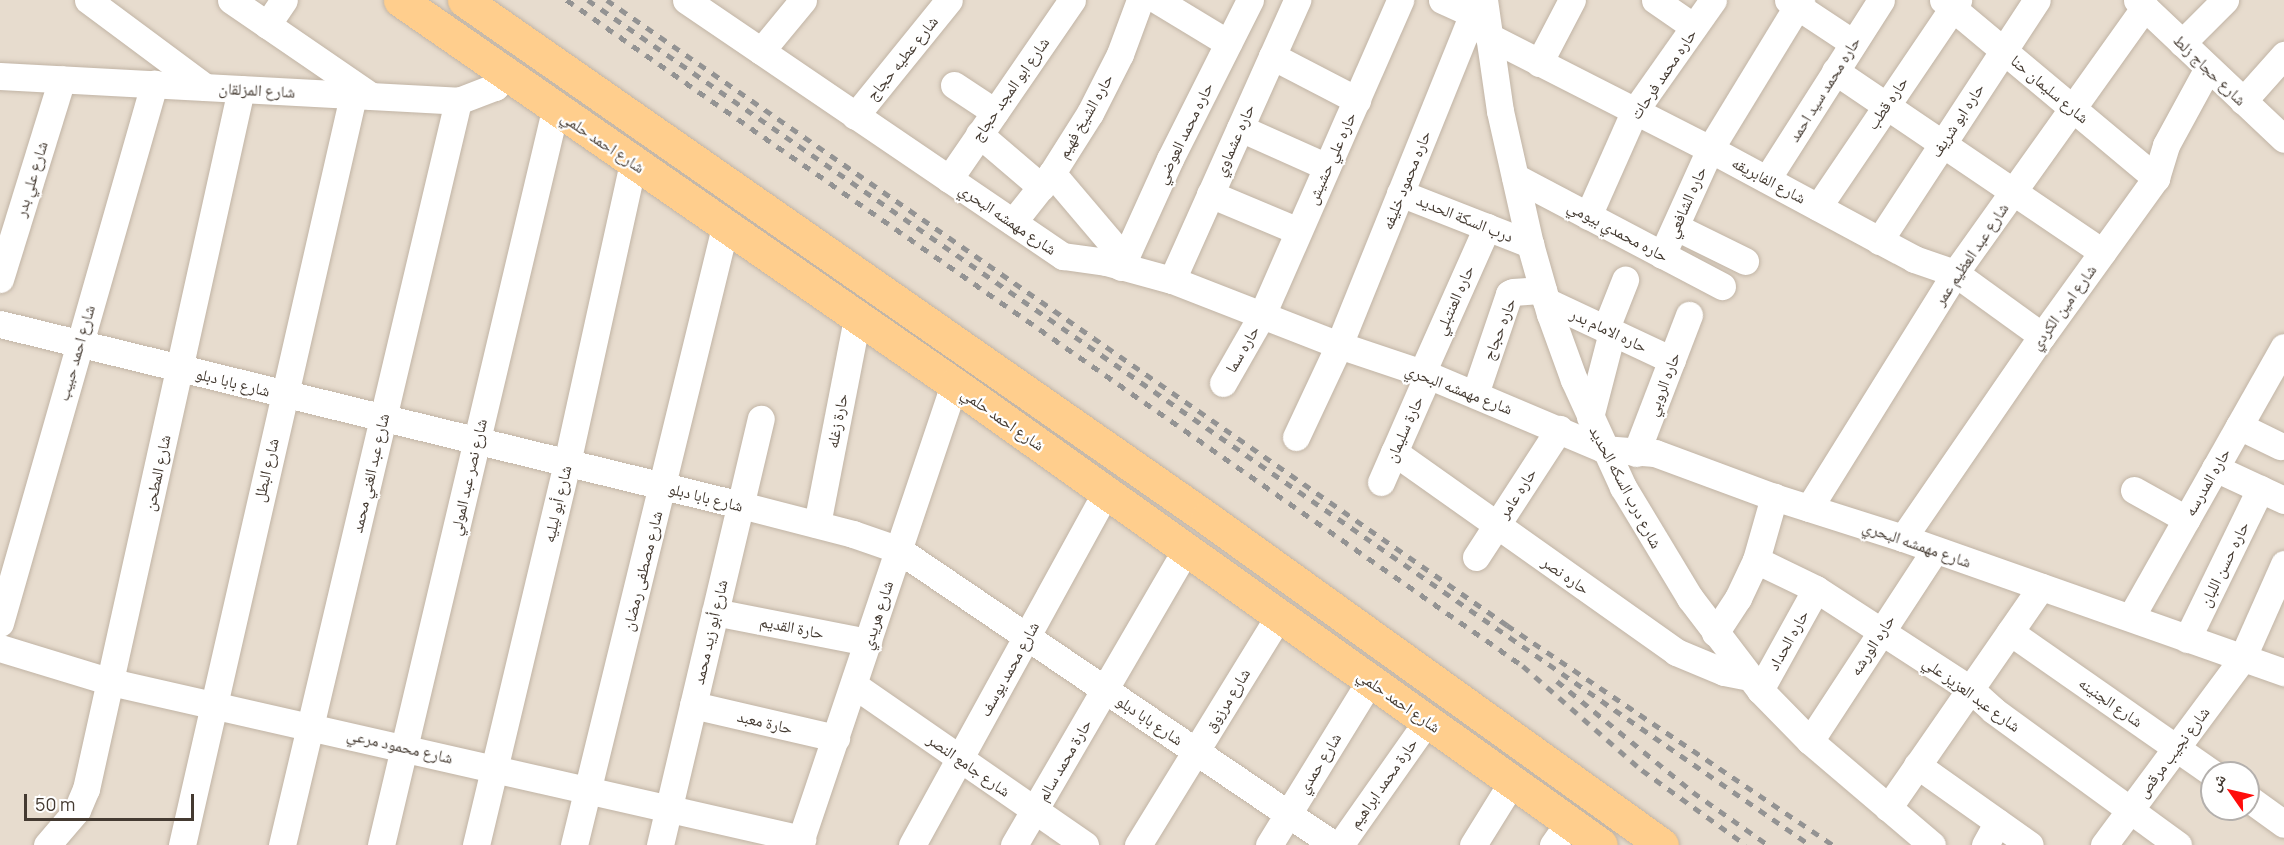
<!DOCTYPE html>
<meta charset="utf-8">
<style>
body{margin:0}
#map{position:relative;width:2284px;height:845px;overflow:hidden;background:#f3ebe0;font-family:Manrope,"Noto Naskh Arabic",sans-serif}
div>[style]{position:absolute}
.residential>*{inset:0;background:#e7dcce}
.roads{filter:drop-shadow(0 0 2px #c1b4a5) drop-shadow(0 0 2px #c1b4a5)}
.minor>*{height:27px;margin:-13.5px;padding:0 13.5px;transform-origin:13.5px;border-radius:13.5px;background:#fff}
.primary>*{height:33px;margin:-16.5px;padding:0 16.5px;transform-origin:16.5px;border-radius:16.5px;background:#ffce8d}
.rail>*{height:4.5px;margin-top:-2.25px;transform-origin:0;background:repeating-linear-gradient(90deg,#939393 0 8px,transparent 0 16px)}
span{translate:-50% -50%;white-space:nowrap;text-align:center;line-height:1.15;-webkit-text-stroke:4.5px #fff;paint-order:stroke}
.street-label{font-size:16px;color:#443a31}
.north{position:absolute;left:2200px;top:761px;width:60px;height:60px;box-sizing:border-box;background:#fff;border:2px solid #b4b0ad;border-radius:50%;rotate:304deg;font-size:16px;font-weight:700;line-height:24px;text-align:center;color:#443a31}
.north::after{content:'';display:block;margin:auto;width:21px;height:27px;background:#ff0d0b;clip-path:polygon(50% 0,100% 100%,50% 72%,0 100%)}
.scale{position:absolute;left:24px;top:794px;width:170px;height:27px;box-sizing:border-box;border:3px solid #443a31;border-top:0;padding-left:8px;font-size:18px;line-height:21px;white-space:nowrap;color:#443a31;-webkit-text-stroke:4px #fff;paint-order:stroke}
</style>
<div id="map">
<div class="residential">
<div style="clip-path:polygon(evenodd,0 0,2284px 0,2284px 845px,0 845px,0 0,2212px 773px,2248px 773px,2248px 809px,2212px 809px,2212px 773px)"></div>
</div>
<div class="roads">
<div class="minor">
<div style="left:88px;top:0;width:146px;rotate:36.6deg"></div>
<div style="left:231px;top:0;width:170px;rotate:34.4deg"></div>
<div style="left:686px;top:0;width:456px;rotate:34.2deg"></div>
<div style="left:1063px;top:256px;width:43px;rotate:7.9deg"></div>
<div style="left:1106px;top:262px;width:68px;rotate:15.3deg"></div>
<div style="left:1172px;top:280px;width:179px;rotate:21.3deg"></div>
<div style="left:1339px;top:345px;width:94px;rotate:18.6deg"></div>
<div style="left:1428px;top:375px;width:190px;rotate:22.9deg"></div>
<div style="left:1603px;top:449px;width:52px;rotate:4.4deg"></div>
<div style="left:1655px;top:453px;width:127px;rotate:20.3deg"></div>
<div style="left:1774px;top:497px;width:135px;rotate:17.6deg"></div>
<div style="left:1903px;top:538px;width:404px;rotate:19.4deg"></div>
<div style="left:1157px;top:0;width:83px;rotate:31.2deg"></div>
<div style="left:1442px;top:0;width:48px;rotate:24.4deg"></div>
<div style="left:1484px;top:0;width:112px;rotate:81.8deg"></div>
<div style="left:1500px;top:111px;width:136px;rotate:77.3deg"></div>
<div style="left:1530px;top:244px;width:73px;rotate:74.1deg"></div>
<div style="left:1550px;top:314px;width:70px;rotate:70deg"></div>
<div style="left:1574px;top:380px;width:118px;rotate:65.4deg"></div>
<div style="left:1623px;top:487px;width:130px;rotate:58.9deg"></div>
<div style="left:1690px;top:598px;width:116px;rotate:52.7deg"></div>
<div style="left:1760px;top:690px;width:71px;rotate:45.6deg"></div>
<div style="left:1810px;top:741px;width:160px;rotate:40.4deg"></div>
<div style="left:1655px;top:0;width:47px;rotate:34.7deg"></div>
<div style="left:1788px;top:0;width:78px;rotate:33.5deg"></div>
<div style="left:1943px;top:0;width:278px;rotate:39.9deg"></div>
<div style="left:2137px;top:0;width:202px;rotate:43.4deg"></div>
<div style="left:267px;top:25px;width:30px;rotate:-56deg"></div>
<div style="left:1488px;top:36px;width:249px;rotate:27deg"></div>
<div style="left:1710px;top:149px;width:232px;rotate:28.3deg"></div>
<div style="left:1914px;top:259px;width:43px;rotate:18.9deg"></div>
<div style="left:1955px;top:273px;width:107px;rotate:35.9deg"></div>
<div style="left:2182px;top:43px;width:61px;rotate:-45deg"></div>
<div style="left:761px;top:51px;width:66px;rotate:-50.5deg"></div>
<div style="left:1272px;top:56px;width:96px;rotate:27.4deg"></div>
<div style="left:1539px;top:63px;width:71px;rotate:-62.4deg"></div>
<div style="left:1835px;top:71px;width:323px;rotate:34.1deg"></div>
<div style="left:0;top:76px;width:459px;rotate:3.1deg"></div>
<div style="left:458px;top:101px;width:40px;rotate:-21deg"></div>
<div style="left:495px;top:87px;width:16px;rotate:-47deg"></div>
<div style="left:954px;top:85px;width:49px;rotate:33.4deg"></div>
<div style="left:2243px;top:101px;width:62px;rotate:-48.3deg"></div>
<div style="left:855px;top:116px;width:149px;rotate:-51deg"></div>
<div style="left:1240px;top:128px;width:95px;rotate:24.1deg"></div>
<div style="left:979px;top:134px;width:82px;rotate:40.5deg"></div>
<div style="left:1052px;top:173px;width:113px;rotate:49.7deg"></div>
<div style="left:1515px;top:177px;width:234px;rotate:27.8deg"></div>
<div style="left:949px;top:179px;width:217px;rotate:-55.5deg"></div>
<div style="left:1767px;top:179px;width:212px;rotate:-57.5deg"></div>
<div style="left:1400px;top:193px;width:140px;rotate:21.4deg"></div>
<div style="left:1210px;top:194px;width:95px;rotate:22.8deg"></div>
<div style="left:1818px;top:207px;width:250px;rotate:-55.9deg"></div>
<div style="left:1588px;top:216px;width:114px;rotate:-66.1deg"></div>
<div style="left:1634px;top:112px;width:137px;rotate:-54.8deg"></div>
<div style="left:1013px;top:222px;width:63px;rotate:-51.5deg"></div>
<div style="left:1052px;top:173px;width:71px;rotate:-57.7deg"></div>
<div style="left:1090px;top:113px;width:66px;rotate:-63deg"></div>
<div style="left:1120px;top:54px;width:58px;rotate:-69.7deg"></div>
<div style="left:1676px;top:227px;width:77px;rotate:26.2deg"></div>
<div style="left:1879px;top:241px;width:288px;rotate:-56.8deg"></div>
<div style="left:1662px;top:255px;width:116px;rotate:-65.6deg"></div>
<div style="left:1710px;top:149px;width:175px;rotate:-58.6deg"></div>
<div style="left:1121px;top:267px;width:119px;rotate:-65.6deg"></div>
<div style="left:1170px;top:159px;width:178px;rotate:-63.3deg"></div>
<div style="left:0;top:279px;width:209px;rotate:-72.8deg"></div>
<div style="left:1172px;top:280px;width:307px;rotate:-65.9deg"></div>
<div style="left:1546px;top:301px;width:139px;rotate:25.1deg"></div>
<div style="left:0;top:324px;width:763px;rotate:13.73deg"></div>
<div style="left:741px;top:505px;width:116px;rotate:14.5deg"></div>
<div style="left:853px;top:534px;width:49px;rotate:19.2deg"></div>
<div style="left:899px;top:550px;width:526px;rotate:34.14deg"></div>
<div style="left:1606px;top:328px;width:52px;rotate:-68.4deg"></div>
<div style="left:1422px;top:373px;width:160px;rotate:-66deg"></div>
<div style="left:1223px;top:383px;width:78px;rotate:-60.2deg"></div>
<div style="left:1262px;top:315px;width:344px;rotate:-66.3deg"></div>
<div style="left:1475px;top:394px;width:106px;rotate:-71.2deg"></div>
<div style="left:1509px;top:294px;width:4px;rotate:-27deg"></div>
<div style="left:1513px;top:292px;width:30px;rotate:-4deg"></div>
<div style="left:1590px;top:417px;width:88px;rotate:-75.5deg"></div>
<div style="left:2239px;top:426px;width:46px;rotate:26deg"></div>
<div style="left:1296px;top:437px;width:102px;rotate:-64.9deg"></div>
<div style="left:1339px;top:345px;width:357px;rotate:-68deg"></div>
<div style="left:1394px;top:452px;width:346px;rotate:35.3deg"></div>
<div style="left:1676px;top:652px;width:52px;rotate:22.6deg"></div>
<div style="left:1724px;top:672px;width:26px;rotate:11deg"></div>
<div style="left:1636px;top:453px;width:148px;rotate:-69deg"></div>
<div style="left:2215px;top:468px;width:76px;rotate:24.9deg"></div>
<div style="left:1381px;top:482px;width:117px;rotate:-66.3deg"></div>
<div style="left:2134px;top:490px;width:60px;rotate:29.1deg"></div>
<div style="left:1809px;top:508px;width:277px;rotate:-58.1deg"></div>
<div style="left:1955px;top:273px;width:327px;rotate:-54.5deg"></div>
<div style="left:817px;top:524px;width:210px;rotate:-79deg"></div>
<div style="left:1903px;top:538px;width:245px;rotate:-55.5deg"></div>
<div style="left:2042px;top:336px;width:195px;rotate:-54.2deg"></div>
<div style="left:2156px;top:178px;width:34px;rotate:-73deg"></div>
<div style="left:2166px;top:145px;width:88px;rotate:-61.4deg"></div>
<div style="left:1476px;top:557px;width:153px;rotate:-57deg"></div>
<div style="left:1756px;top:560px;width:67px;rotate:25.8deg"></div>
<div style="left:1816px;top:589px;width:184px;rotate:33deg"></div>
<div style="left:1970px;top:689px;width:31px;rotate:42deg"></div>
<div style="left:1993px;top:710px;width:229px;rotate:36.1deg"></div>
<div style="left:715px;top:612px;width:156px;rotate:11.1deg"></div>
<div style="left:2131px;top:617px;width:310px;rotate:-60.5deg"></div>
<div style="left:0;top:623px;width:561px;rotate:-74.05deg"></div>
<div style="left:2010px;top:632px;width:246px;rotate:34.9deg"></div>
<div style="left:1715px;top:633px;width:42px;rotate:-56.7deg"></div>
<div style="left:1738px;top:598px;width:42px;rotate:-64.7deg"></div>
<div style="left:1756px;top:560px;width:66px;rotate:-74.1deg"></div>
<div style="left:2187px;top:639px;width:167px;rotate:-64deg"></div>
<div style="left:0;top:648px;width:116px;rotate:17deg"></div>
<div style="left:111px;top:682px;width:709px;rotate:12.8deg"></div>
<div style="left:854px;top:685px;width:281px;rotate:34.7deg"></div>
<div style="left:1760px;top:690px;width:115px;rotate:-61deg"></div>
<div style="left:693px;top:705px;width:147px;rotate:13deg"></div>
<div style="left:1810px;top:741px;width:228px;rotate:-56.8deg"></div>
<div style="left:1917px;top:765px;width:138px;rotate:35.3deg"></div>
<div style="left:2248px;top:798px;width:44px;rotate:35.8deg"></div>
<div style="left:1888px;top:808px;width:269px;rotate:-55.3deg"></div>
<div style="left:47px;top:845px;width:46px;rotate:-49.4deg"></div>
<div style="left:77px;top:810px;width:23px;rotate:-67deg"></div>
<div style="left:86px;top:789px;width:717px;rotate:-77.51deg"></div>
<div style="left:182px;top:845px;width:768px;rotate:-77.14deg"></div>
<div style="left:282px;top:845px;width:765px;rotate:-76.69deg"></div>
<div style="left:381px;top:845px;width:755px;rotate:-76.68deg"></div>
<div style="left:476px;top:845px;width:393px;rotate:-76.6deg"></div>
<div style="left:567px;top:463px;width:308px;rotate:-77.6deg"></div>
<div style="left:574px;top:845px;width:636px;rotate:-76.27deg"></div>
<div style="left:660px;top:845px;width:438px;rotate:-76.7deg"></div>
<div style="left:799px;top:845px;width:486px;rotate:-71.4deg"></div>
<div style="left:912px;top:845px;width:403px;rotate:-61.2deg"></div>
<div style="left:1014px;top:845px;width:341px;rotate:-59.8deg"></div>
<div style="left:1138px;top:845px;width:269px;rotate:-58.4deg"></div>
<div style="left:1269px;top:845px;width:193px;rotate:-58.4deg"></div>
<div style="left:1340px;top:845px;width:151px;rotate:-54.9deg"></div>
<div style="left:1473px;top:845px;width:74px;rotate:-58.2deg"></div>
<div style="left:1553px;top:845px;width:28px;rotate:-55deg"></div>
<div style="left:1985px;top:845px;width:26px;rotate:-61deg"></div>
<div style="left:2104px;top:845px;width:232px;rotate:-53.4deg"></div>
<div style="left:2242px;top:659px;width:104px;rotate:-66.1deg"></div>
</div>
<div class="primary">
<div style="left:400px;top:0;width:674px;rotate:34.73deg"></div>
<div style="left:954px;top:384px;width:794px;rotate:35.47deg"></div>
<div style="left:464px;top:0;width:906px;rotate:34.88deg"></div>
<div style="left:1207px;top:518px;width:560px;rotate:35.7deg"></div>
</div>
</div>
<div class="rail">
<div style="left:567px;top:0;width:1165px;rotate:34.86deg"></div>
<div style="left:1523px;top:666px;width:158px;rotate:41.2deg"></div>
<div style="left:1642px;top:770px;width:128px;rotate:35.8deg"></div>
<div style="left:588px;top:0;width:1486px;rotate:34.66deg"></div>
<div style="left:607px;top:0;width:1096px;rotate:34.78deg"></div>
<div style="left:1507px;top:625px;width:393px;rotate:34deg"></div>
<div style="left:1557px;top:681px;width:176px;rotate:39.2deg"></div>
<div style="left:1693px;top:792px;width:92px;rotate:35.2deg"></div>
</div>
<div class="street-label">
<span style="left:902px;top:58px;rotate:-51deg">شارع عطيه حجاج</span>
<span style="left:2210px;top:70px;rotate:44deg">شارع حجاج زلط</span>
<span style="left:1663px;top:74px;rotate:-56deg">حاره محمد فرحات</span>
<span style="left:1010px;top:89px;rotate:-55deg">شارع ابو المجد حجاج</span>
<span style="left:1824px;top:89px;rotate:-58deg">حاره محمد سيد احمد</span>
<span style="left:2050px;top:89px;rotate:40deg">شارع سليمان حنا</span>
<span style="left:257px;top:90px;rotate:3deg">شارع المزلقان</span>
<span style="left:1887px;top:103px;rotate:-56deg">حاره قطب</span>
<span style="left:1085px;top:116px;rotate:-60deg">حاره الشيخ فهيم</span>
<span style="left:1957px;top:120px;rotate:-57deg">حاره ابو شريف</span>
<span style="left:1184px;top:133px;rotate:-64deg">حاره محمد العوضي</span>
<span style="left:1234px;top:140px;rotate:-66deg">حاره عشماوي</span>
<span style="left:603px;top:142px;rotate:34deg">شارع احمد حلمي</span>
<span style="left:1331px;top:158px;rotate:-66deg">حاره علي حشيش</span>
<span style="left:31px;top:179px;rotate:-73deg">شارع علي بدر</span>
<span style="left:1406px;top:180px;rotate:-68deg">حاره محمود خليفه</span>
<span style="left:1769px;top:180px;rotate:28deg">شارع الفابريقه</span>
<span style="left:1686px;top:202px;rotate:-66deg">حاره الشافعي</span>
<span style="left:1465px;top:218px;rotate:22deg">درب السكة الحديد</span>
<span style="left:1008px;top:219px;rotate:34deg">شارع مهمشه البحري</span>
<span style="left:1618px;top:231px;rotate:28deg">حاره محمدي بيومي</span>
<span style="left:1971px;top:254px;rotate:-56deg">شارع عبد العظيم عمر</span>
<span style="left:1454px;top:300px;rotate:-66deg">حاره العنتبلي</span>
<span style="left:2063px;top:307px;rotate:-54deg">شارع امين الكردي</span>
<span style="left:1499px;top:329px;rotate:-69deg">حاره حجاج</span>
<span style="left:1609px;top:330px;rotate:25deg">حاره الامام بدر</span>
<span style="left:1242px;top:349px;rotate:-60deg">حاره سما</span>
<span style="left:76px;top:353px;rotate:-74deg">شارع احمد حبيب</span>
<span style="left:233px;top:382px;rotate:14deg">شارع بابا دبلو</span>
<span style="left:1663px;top:384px;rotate:-69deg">حاره الروبي</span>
<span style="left:1459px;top:389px;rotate:21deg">شارع مهمشه البحري</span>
<span style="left:1003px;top:419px;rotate:35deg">شارع احمد حلمي</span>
<span style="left:837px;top:421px;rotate:-79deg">حارة زغله</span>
<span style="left:1404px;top:429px;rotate:-66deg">حارة سليمان</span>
<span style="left:266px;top:470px;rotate:-77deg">شارع البطل</span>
<span style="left:157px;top:473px;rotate:-78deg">شارع المطحن</span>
<span style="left:370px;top:473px;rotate:-77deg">شارع عبد الغني محمد</span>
<span style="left:468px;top:477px;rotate:-77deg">شارع نصر عبد المولي</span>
<span style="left:2207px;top:482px;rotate:-60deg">حاره المدرسه</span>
<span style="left:1626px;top:487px;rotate:62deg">شارع درب السكه الحديد</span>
<span style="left:1517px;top:493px;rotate:-57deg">حاره عامر</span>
<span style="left:706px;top:497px;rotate:14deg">شارع بابا دبلو</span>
<span style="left:557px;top:504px;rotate:-77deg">شارع أبو ليليه</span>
<span style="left:1917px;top:544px;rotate:19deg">شارع مهمشه البحري</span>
<span style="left:2224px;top:564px;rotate:-64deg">حاره حسن اللبان</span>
<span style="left:642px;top:571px;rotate:-76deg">شارع مصطفى رمضان</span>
<span style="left:1566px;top:575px;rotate:35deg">حاره نصر</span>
<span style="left:877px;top:615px;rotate:-72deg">شارع هريدي</span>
<span style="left:792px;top:627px;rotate:11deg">حارة القديم</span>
<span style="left:710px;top:632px;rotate:-77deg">شارع أبو زيد محمد</span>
<span style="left:1788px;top:640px;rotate:-61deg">حاره الحداد</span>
<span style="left:1872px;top:645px;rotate:-57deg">حاره الورشه</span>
<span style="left:1009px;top:669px;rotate:-61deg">شارع محمد يوسف</span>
<span style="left:1972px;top:694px;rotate:36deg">شارع عبد العزيز علي</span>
<span style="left:1227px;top:700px;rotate:-58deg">شارع مرزوق</span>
<span style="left:1399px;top:701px;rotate:35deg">شارع احمد حلمي</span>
<span style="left:2111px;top:702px;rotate:35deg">شارع الجنينه</span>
<span style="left:1150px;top:720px;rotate:34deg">شارع بابا دبلو</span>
<span style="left:765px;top:722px;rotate:13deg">حارة معبد</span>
<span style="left:400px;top:746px;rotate:13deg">شارع محمود مرعي</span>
<span style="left:2173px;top:752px;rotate:-53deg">شارع نجيب مرقص</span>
<span style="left:1064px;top:760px;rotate:-60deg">حارة محمد سالم</span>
<span style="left:1319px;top:763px;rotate:-58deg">شارع حمدي</span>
<span style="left:969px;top:765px;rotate:35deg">شارع جامع النصر</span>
<span style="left:1383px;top:783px;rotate:-55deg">حارة محمد ابراهيم</span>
</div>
<div class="north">ش</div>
<div class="scale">50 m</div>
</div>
